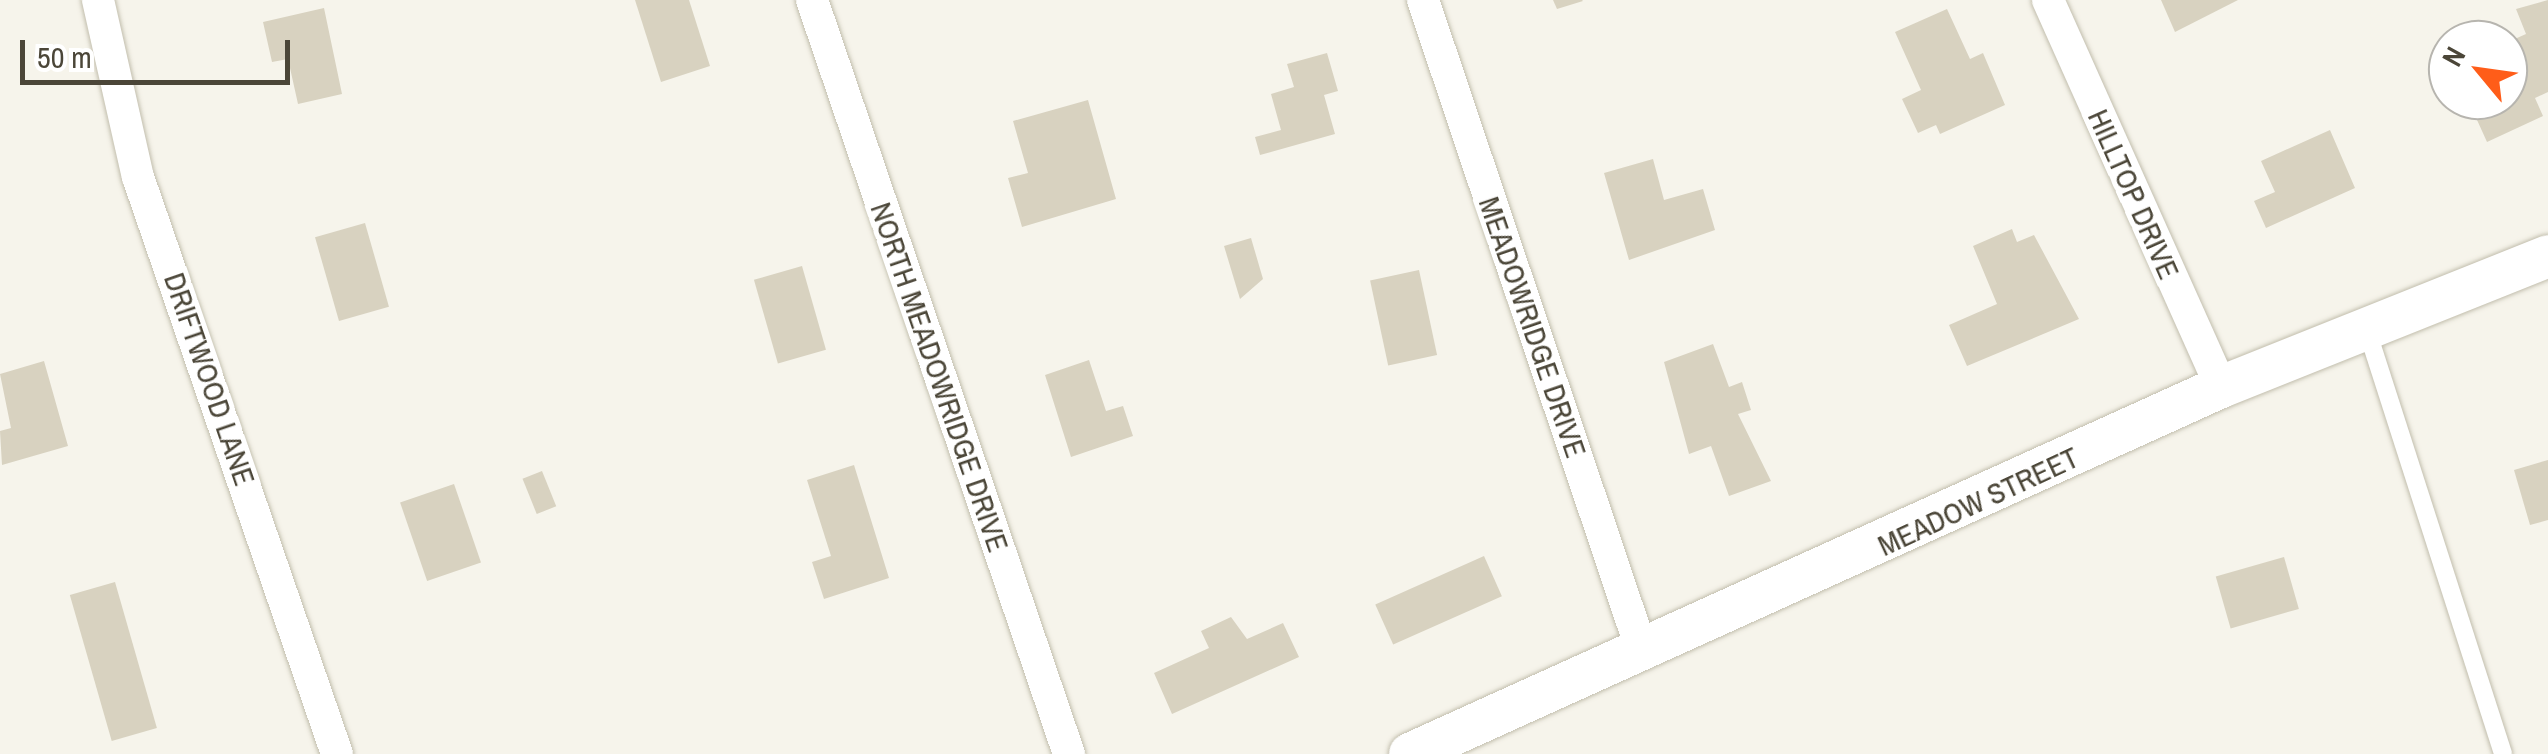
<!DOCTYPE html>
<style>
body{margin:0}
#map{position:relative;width:2548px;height:754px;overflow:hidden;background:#f6f4eb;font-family:"Archivo Narrow",sans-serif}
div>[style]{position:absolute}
.building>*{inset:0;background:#d8d2c0;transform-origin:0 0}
.roads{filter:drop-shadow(0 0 2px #c2bead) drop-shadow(0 0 2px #c2bead)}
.service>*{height:18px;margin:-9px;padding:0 9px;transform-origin:9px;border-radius:9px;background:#fff}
.minor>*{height:32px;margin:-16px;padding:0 16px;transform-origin:16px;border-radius:16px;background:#fff}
.tertiary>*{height:42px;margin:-21px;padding:0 21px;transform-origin:21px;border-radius:21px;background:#fff}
span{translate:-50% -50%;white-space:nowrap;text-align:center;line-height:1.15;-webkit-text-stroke:10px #fff;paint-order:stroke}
.street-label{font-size:30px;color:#4b4638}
.north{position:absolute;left:2428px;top:20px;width:100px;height:100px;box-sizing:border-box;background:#fff;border:2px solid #b7b5af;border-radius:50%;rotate:299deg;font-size:28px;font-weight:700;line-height:40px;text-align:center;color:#4b4638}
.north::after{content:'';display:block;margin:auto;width:35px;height:45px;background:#ff5d19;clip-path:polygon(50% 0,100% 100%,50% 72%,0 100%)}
.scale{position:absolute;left:20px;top:40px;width:270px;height:45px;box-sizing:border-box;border:5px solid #4b4638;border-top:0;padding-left:12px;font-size:30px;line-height:35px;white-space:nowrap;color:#4b4638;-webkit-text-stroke:8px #fff;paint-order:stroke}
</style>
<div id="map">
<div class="building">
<div style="clip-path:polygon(635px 0,689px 0,710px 66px,661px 82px)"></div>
<div style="clip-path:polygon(1553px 0,1582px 0,1583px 1px,1557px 9px)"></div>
<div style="clip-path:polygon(2161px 0,2238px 0,2175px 32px)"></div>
<div style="clip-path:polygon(2548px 0,2548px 92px,2535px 98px,2543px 116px,2487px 142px,2468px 100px,2508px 100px,2508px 42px,2526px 34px,2516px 9px)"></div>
<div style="clip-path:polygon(324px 8px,342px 94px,298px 104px,288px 59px,272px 62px,263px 22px)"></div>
<div style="clip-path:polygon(1947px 9px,1970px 59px,1983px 53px,2005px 105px,1940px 134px,1936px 125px,1918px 133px,1902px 99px,1921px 90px,1895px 32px)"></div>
<div style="clip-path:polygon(1327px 53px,1338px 91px,1324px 95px,1335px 134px,1260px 155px,1255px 137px,1281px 130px,1271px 94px,1294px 87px,1287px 64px)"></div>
<div style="clip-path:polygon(1088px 100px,1116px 199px,1022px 227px,1008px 178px,1028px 173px,1013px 121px)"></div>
<div style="clip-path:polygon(2330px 130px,2355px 188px,2266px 228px,2254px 201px,2275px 192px,2261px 161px)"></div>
<div style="clip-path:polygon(1653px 159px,1664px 200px,1703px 189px,1715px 230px,1629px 260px,1604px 173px)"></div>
<div style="left:365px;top:223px;width:87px;height:52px;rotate:74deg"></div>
<div style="clip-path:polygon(2012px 229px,2017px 242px,2034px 235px,2079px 319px,1967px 366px,1949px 325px,1997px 304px,1973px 246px)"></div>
<div style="clip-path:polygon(1251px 238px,1263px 279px,1240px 299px,1224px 246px)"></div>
<div style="left:802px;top:266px;width:87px;height:50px;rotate:74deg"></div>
<div style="left:1419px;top:270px;width:87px;height:50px;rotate:78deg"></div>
<div style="clip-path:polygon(1713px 344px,1729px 387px,1742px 382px,1751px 410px,1738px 414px,1771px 481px,1729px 496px,1711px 446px,1689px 454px,1664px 362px)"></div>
<div style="clip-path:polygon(1089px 360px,1106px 411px,1123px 406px,1133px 436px,1071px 457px,1045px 375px)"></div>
<div style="clip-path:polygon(44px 361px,68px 446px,2px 465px,0 431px,11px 428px,0 374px)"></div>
<div style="clip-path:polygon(2548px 460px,2548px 520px,2530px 525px,2514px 470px)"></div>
<div style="clip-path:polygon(854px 465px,889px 578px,824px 599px,812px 562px,831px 556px,807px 480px)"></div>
<div style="left:542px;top:471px;width:38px;height:21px;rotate:68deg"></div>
<div style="left:454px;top:484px;width:83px;height:57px;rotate:71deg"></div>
<div style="left:1484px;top:556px;width:44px;height:119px;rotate:66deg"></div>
<div style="left:2284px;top:557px;width:54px;height:71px;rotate:74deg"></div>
<div style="left:115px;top:582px;width:152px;height:47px;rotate:74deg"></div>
<div style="clip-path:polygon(1231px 617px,1247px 639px,1283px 623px,1299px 657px,1172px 714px,1154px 673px,1209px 648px,1201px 631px)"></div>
</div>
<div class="roads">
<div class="service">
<div style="left:2367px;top:330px;width:445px;rotate:72.2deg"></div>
</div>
<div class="minor">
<div style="left:98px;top:0;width:181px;rotate:77.3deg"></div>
<div style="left:138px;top:177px;width:610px;rotate:70.97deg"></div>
<div style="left:812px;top:0;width:797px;rotate:71.18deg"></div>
<div style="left:1423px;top:0;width:690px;rotate:71.41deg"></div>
<div style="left:2048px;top:0;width:424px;rotate:65.9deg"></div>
</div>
<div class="tertiary">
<div style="left:1410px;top:754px;width:890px;rotate:-24.35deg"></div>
<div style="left:2221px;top:387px;width:352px;rotate:-21.8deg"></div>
</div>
</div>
<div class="street-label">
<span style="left:2134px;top:194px;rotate:66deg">HILLTOP DRIVE</span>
<span style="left:1533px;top:327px;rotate:71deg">MEADOWRIDGE DRIVE</span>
<span style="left:940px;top:377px;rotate:71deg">NORTH MEADOWRIDGE DRIVE</span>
<span style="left:210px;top:379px;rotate:71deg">DRIFTWOOD LANE</span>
<span style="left:1978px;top:501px;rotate:-25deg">MEADOW STREET</span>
</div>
<div class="north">N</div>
<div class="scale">50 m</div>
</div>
